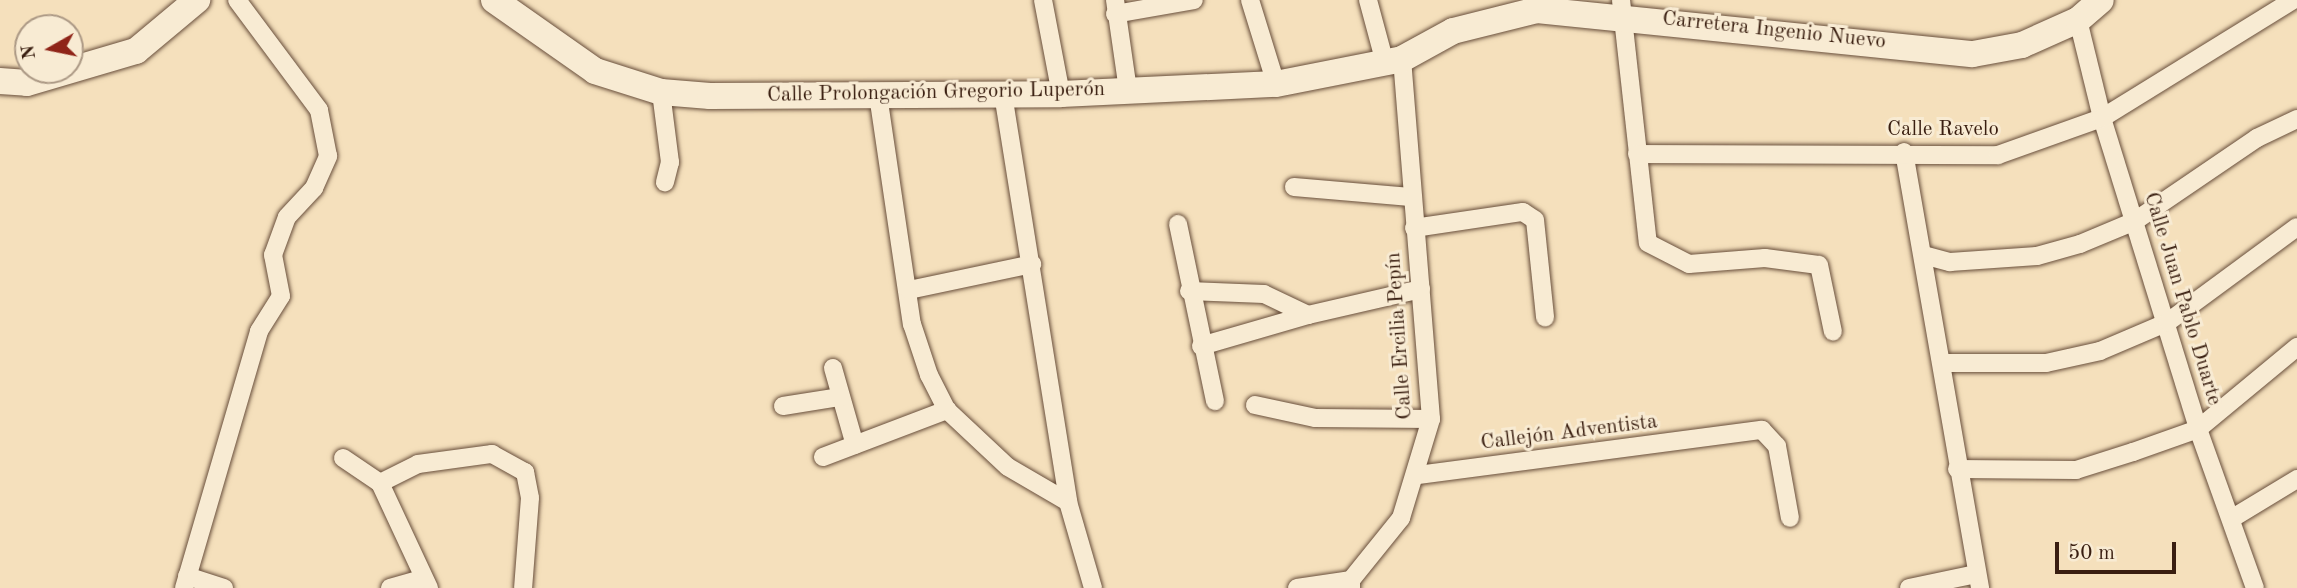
<!DOCTYPE html>
<meta charset="utf-8">
<style>
body{margin:0}
#map{position:relative;width:2297px;height:588px;overflow:hidden;background:#f5e0bc;font-family:"Old Standard TT",serif}
div>[style]{position:absolute}
[style*='--x']{left:calc(var(--x)*1px);top:calc(var(--y)*1px);width:calc(var(--w)*1px);rotate:calc(var(--a)*1deg)}
.roads{filter:drop-shadow(0 0 2px #684e3b) drop-shadow(0 0 2px #684e3b)}
.street>*{height:18px;margin:-9px;padding:0 9px;transform-origin:9px;border-radius:9px;background:#f8ebd3}
.secondary>*{height:26px;margin:-13px;padding:0 13px;transform-origin:13px;border-radius:13px;background:#f8ebd3}
span{translate:-50% -50%;white-space:nowrap;text-align:center;line-height:1.15;-webkit-text-stroke:6px #f8ebd3;paint-order:stroke}
.street-label{font-size:21px;color:#391e10}
.north{position:absolute;left:14px;top:14px;width:70px;height:70px;box-sizing:border-box;background:#f8ebd3;border:2px solid #ac9985;border-radius:50%;rotate:261deg;font-size:19px;font-weight:700;line-height:28px;text-align:center;color:#391e10}
.north::after{content:'';display:block;margin:auto;width:24px;height:32px;background:#8f2418;clip-path:polygon(50% 0,100% 100%,50% 72%,0 100%)}
.scale{position:absolute;left:2055px;top:542px;width:121px;height:32px;box-sizing:border-box;border:4px solid #391e10;border-top:0;padding-left:9px;font-size:21px;line-height:24px;white-space:nowrap;color:#391e10;-webkit-text-stroke:5px #f8ebd3;paint-order:stroke}
</style>
<div id="map">
<div class="roads">
<div class="street">
<i style="--x:1043;--y:0;--w:96;--a:79.2"></i>
<i style="--x:1115;--y:0;--w:91;--a:81.8"></i>
<i style="--x:1250;--y:0;--w:88;--a:72.8"></i>
<i style="--x:1368;--y:0;--w:65;--a:74.9"></i>
<i style="--x:1621;--y:0;--w:244;--a:83.7"></i>
<i style="--x:1648;--y:243;--w:46;--a:27.1"></i>
<i style="--x:1689;--y:264;--w:76;--a:-4.5"></i>
<i style="--x:1765;--y:258;--w:54;--a:7.4"></i>
<i style="--x:1819;--y:265;--w:68;--a:78.2"></i>
<i style="--x:1115;--y:14;--w:80;--a:-10"></i>
<i style="--x:2078;--y:20;--w:101;--a:76.2"></i>
<i style="--x:2102;--y:118;--w:325;--a:72.8"></i>
<i style="--x:2198;--y:429;--w:169;--a:70.3"></i>
<i style="--x:661;--y:92;--w:71;--a:82.7"></i>
<i style="--x:670;--y:162;--w:21;--a:104"></i>
<i style="--x:1003;--y:94;--w:413;--a:80.9"></i>
<i style="--x:1068;--y:502;--w:90;--a:73.8"></i>
<i style="--x:878;--y:95;--w:232;--a:81.6"></i>
<i style="--x:912;--y:324;--w:54;--a:71.6"></i>
<i style="--x:929;--y:375;--w:39;--a:63"></i>
<i style="--x:947;--y:410;--w:83;--a:43.1"></i>
<i style="--x:1008;--y:467;--w:69;--a:30.3"></i>
<i style="--x:1904;--y:152;--w:443;--a:80.1"></i>
<i style="--x:1637;--y:154;--w:361;--a:0.2"></i>
<i style="--x:1998;--y:155;--w:110;--a:-19.6"></i>
<i style="--x:2102;--y:118;--w:225;--a:-31.7"></i>
<i style="--x:1294;--y:187;--w:117;--a:4.9"></i>
<i style="--x:1178;--y:224;--w:181;--a:78.2"></i>
<i style="--x:1414;--y:228;--w:110;--a:-8.4"></i>
<i style="--x:1523;--y:212;--w:14;--a:34"></i>
<i style="--x:1535;--y:220;--w:98;--a:84.1"></i>
<i style="--x:1927;--y:256;--w:24;--a:15"></i>
<i style="--x:1950;--y:262;--w:87;--a:-3.9"></i>
<i style="--x:2037;--y:256;--w:45;--a:-15.6"></i>
<i style="--x:2080;--y:244;--w:60;--a:-22.7"></i>
<i style="--x:2135;--y:221;--w:148;--a:-34.2"></i>
<i style="--x:2257;--y:138;--w:44;--a:-25.4"></i>
<i style="--x:909;--y:290;--w:126;--a:-11.9"></i>
<i style="--x:1189;--y:291;--w:75;--a:2.3"></i>
<i style="--x:1264;--y:294;--w:49;--a:25.5"></i>
<i style="--x:1308;--y:315;--w:116;--a:-13"></i>
<i style="--x:1201;--y:346;--w:111;--a:-16.2"></i>
<i style="--x:1944;--y:363;--w:102;--a:0"></i>
<i style="--x:2046;--y:363;--w:55;--a:-12.5"></i>
<i style="--x:2100;--y:351;--w:74;--a:-23.1"></i>
<i style="--x:2168;--y:322;--w:160;--a:-36.4"></i>
<i style="--x:833;--y:368;--w:80;--a:74.1"></i>
<i style="--x:1255;--y:405;--w:61;--a:12.2"></i>
<i style="--x:1315;--y:418;--w:116;--a:0.5"></i>
<i style="--x:783;--y:406;--w:58;--a:-9"></i>
<i style="--x:823;--y:457;--w:133;--a:-20.8"></i>
<i style="--x:343;--y:458;--w:45;--a:34"></i>
<i style="--x:380;--y:483;--w:116;--a:65"></i>
<i style="--x:1957;--y:469;--w:119;--a:0.5"></i>
<i style="--x:2076;--y:470;--w:60;--a:-17.5"></i>
<i style="--x:2133;--y:452;--w:69;--a:-19.5"></i>
<i style="--x:2198;--y:429;--w:129;--a:-39.6"></i>
<i style="--x:1418;--y:475;--w:347;--a:-7.5"></i>
<i style="--x:1762;--y:430;--w:22;--a:47"></i>
<i style="--x:1777;--y:446;--w:73;--a:79.8"></i>
<i style="--x:380;--y:483;--w:42;--a:-26.6"></i>
<i style="--x:418;--y:464;--w:75;--a:-7.7"></i>
<i style="--x:492;--y:454;--w:38;--a:29"></i>
<i style="--x:525;--y:472;--w:26;--a:79"></i>
<i style="--x:530;--y:498;--w:90;--a:94.4"></i>
<i style="--x:2231;--y:519;--w:77;--a:-31.2"></i>
<i style="--x:187;--y:576;--w:39;--a:18"></i>
<i style="--x:184;--y:588;--w:268;--a:-73.7"></i>
<i style="--x:259;--y:331;--w:41;--a:-57.8"></i>
<i style="--x:281;--y:296;--w:42;--a:-101"></i>
<i style="--x:273;--y:255;--w:40;--a:-69.8"></i>
<i style="--x:287;--y:217;--w:40;--a:-47"></i>
<i style="--x:314;--y:188;--w:35;--a:-66"></i>
<i style="--x:328;--y:156;--w:47;--a:-101.1"></i>
<i style="--x:319;--y:110;--w:137;--a:-126.7"></i>
<i style="--x:390;--y:588;--w:35;--a:-16"></i>
<i style="--x:1297;--y:588;--w:55;--a:-8.4"></i>
<i style="--x:1351;--y:588;--w:8;--a:-90"></i>
<i style="--x:1351;--y:580;--w:80;--a:-51.1"></i>
<i style="--x:1401;--y:518;--w:103;--a:-73.1"></i>
<i style="--x:1431;--y:419;--w:361;--a:-94.6"></i>
<i style="--x:1909;--y:588;--w:68;--a:-11.8"></i>
</div>
<div class="secondary">
<i style="--x:494;--y:0;--w:123;--a:35.1"></i>
<i style="--x:595;--y:71;--w:69;--a:17.7"></i>
<i style="--x:661;--y:92;--w:49;--a:4.7"></i>
<i style="--x:710;--y:96;--w:351;--a:-0.3"></i>
<i style="--x:1061;--y:94;--w:215;--a:-2.7"></i>
<i style="--x:1276;--y:84;--w:128;--a:-11.2"></i>
<i style="--x:1402;--y:59;--w:58;--a:-28.8"></i>
<i style="--x:1453;--y:31;--w:87;--a:-14"></i>
<i style="--x:1537;--y:10;--w:438;--a:5.8"></i>
<i style="--x:1973;--y:54;--w:50;--a:-10.4"></i>
<i style="--x:2022;--y:45;--w:61;--a:-24.1"></i>
<i style="--x:2078;--y:20;--w:30;--a:-41"></i>
<i style="--x:0;--y:81;--w:27;--a:4"></i>
<i style="--x:27;--y:83;--w:114;--a:-16.4"></i>
<i style="--x:136;--y:51;--w:80;--a:-39.9"></i>
</div>
</div>
<div class="street-label">
<span style="left:1774px;top:31px;rotate:6deg">Carretera Ingenio Nuevo</span>
<span style="left:936px;top:93px;rotate:-1deg">Calle Prolongación Gregorio Luperón</span>
<span style="left:1943px;top:130px">Calle Ravelo</span>
<span style="left:2182px;top:299px;rotate:73deg">Calle Juan Pablo Duarte</span>
<span style="left:1400px;top:336px;rotate:-94deg">Calle Ercilia Pepín</span>
<span style="left:1569px;top:433px;rotate:-7deg">Callejón Adventista</span>
</div>
<div class="north">N</div>
<div class="scale">50 m</div>
</div>
